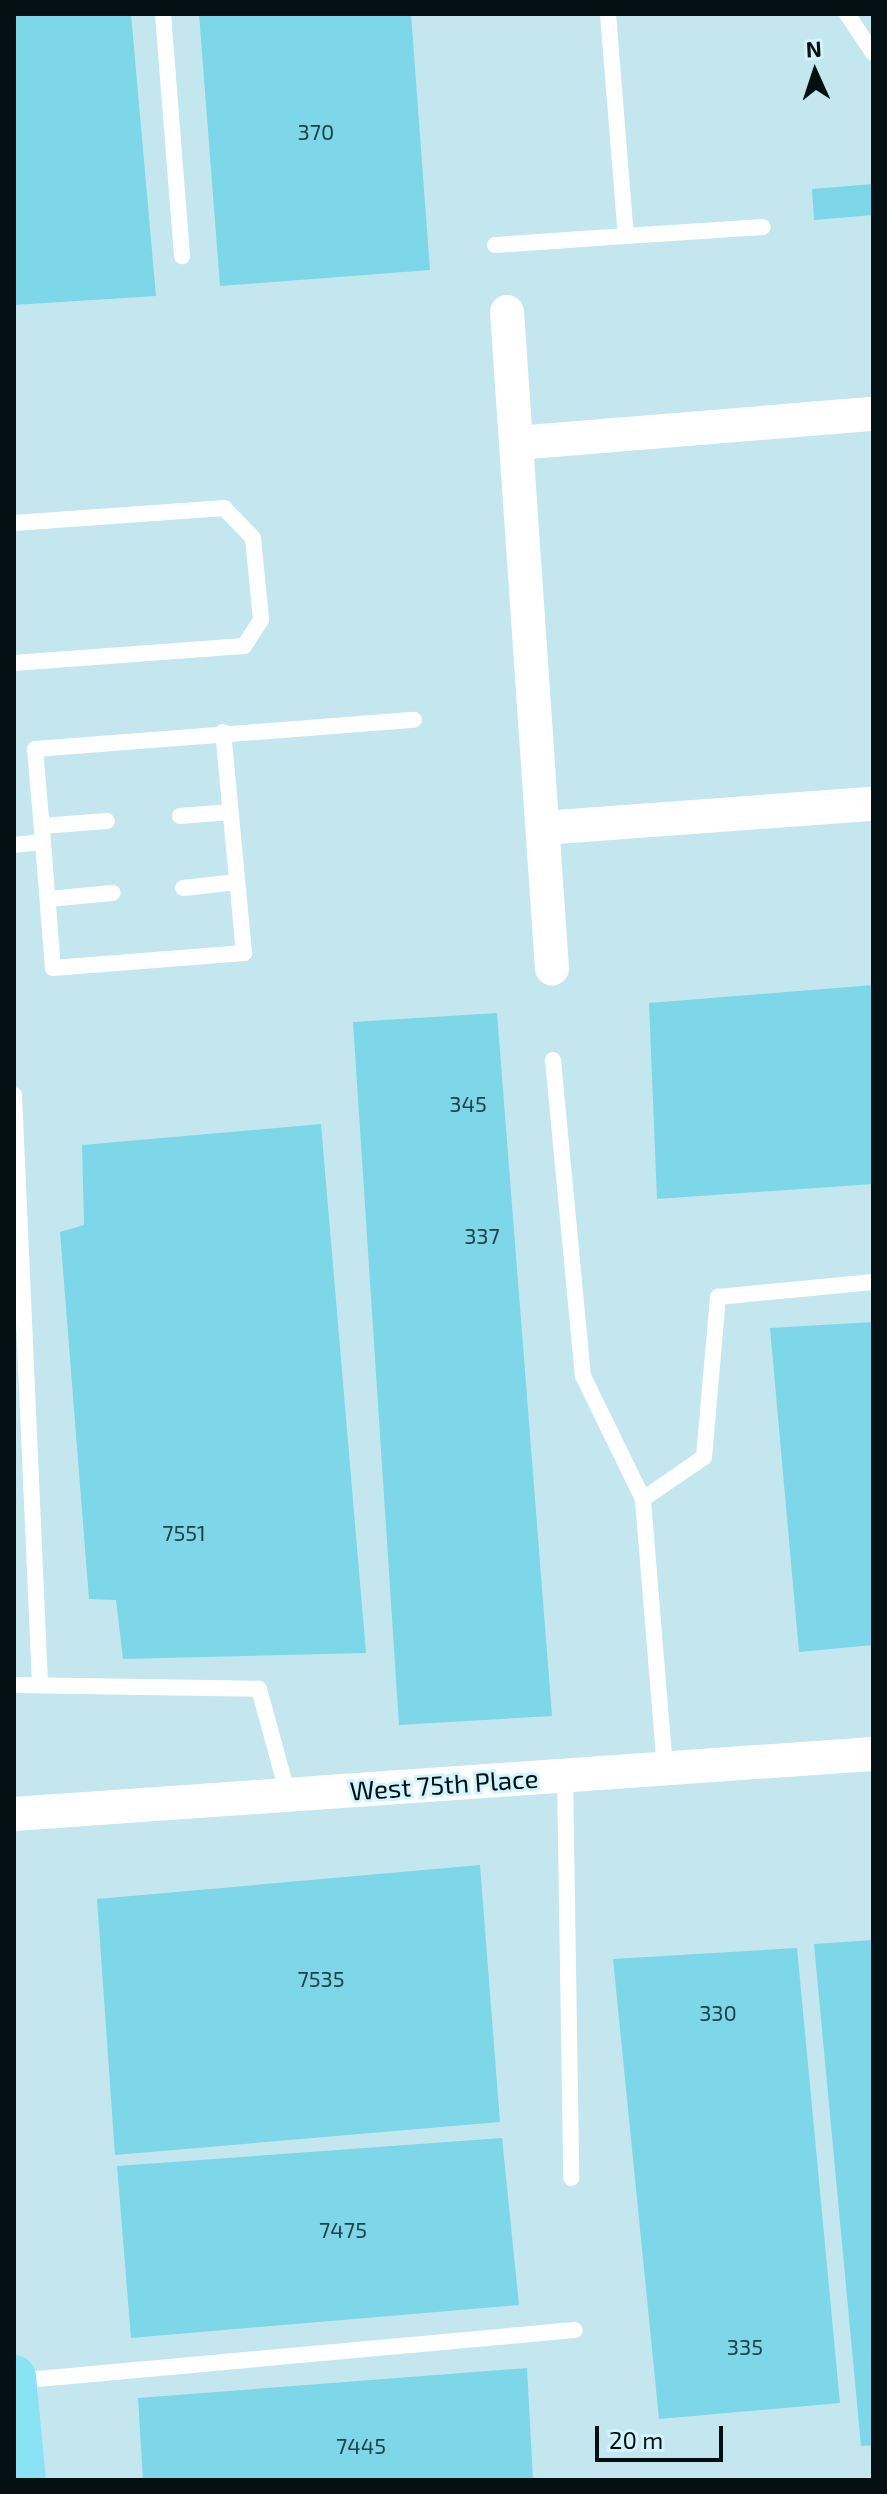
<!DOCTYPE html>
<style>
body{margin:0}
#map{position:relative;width:887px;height:2494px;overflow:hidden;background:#c4e7ef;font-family:"Exo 2",sans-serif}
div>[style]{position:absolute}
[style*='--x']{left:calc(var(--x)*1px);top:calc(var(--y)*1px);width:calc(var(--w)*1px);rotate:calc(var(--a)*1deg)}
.building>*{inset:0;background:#7ed6e9}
.lane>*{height:16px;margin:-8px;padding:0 8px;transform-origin:8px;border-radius:8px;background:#fff}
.street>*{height:34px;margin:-17px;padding:0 17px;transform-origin:17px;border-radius:17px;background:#fff}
.primary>*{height:44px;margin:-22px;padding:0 22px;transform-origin:22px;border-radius:22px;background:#89e3f4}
span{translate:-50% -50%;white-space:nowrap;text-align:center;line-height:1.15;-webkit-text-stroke:6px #d1f4fd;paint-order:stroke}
.number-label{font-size:22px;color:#224248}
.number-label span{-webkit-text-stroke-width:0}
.street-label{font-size:26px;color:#041013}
.frame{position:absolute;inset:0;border:16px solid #041013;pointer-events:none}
.north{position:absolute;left:775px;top:32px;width:80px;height:80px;-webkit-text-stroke:6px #d1f4fd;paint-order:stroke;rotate:357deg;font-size:22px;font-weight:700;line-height:32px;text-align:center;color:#041013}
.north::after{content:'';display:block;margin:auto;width:28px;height:36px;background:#041013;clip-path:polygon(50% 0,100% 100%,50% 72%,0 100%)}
.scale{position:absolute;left:595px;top:2426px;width:128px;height:36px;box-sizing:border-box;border:4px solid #041013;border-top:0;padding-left:10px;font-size:24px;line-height:28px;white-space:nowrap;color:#041013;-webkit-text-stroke:6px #d1f4fd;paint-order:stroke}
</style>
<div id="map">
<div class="building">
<i style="clip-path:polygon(14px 14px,131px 14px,156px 296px,14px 305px)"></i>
<i style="clip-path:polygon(199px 14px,411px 14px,430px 270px,220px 286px)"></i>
<i style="clip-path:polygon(873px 184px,873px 215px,814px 220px,812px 189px)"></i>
<i style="clip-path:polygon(873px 985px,873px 1184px,657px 1199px,649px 1003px)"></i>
<i style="clip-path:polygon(497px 1013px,552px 1716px,399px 1725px,353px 1022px)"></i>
<i style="clip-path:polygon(321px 1124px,366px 1653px,123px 1659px,116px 1600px,89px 1599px,60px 1232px,84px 1225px,82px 1145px)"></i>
<i style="clip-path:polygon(873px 1322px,873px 1645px,799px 1652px,770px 1328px)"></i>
<i style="clip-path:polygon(480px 1865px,500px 2122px,115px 2155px,97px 1899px)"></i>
<i style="clip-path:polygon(873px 1940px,873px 2445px,861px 2446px,814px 1944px)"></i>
<i style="clip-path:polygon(797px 1948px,840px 2403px,659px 2419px,613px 1959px)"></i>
<i style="clip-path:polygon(502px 2138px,519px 2305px,131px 2338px,117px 2166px)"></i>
<i style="clip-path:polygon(527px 2368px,533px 2480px,143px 2480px,138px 2398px)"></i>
</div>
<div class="lane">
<i style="--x:163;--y:14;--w:243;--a:85.5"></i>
<i style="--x:608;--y:14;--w:223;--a:85.4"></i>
<i style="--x:626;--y:236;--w:137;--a:-3.8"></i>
<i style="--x:847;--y:14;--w:47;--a:56.3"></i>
<i style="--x:495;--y:245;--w:131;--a:-3.9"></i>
<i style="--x:14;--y:523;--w:211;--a:-4.1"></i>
<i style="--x:224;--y:508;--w:42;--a:46"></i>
<i style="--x:253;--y:538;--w:82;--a:84.4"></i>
<i style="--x:261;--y:620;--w:31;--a:123"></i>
<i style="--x:244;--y:646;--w:231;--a:175.8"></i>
<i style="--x:180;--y:816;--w:51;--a:-4.5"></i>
<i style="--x:42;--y:826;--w:65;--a:-4.4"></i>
<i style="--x:43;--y:842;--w:126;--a:85.5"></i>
<i style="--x:53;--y:968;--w:192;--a:-4.5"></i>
<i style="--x:244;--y:953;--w:222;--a:-95.4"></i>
<i style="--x:14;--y:845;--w:29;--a:-6"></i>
<i style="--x:43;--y:842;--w:93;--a:-94.9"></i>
<i style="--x:35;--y:749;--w:380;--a:-4.4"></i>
<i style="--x:183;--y:888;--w:54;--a:-6.3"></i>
<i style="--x:48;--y:899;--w:65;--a:-5.3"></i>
<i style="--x:553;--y:1060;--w:317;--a:84.6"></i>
<i style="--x:583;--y:1376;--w:137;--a:64"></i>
<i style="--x:14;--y:1095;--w:589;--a:87.47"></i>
<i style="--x:14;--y:1685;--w:245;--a:0.9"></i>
<i style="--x:259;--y:1689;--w:110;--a:74.7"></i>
<i style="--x:665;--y:1768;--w:270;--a:-94.7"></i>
<i style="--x:643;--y:1499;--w:74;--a:-34.5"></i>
<i style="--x:704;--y:1457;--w:161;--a:-85"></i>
<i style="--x:718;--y:1297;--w:156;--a:-5.5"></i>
<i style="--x:565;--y:1776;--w:402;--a:89.1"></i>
<i style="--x:16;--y:2381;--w:561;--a:-5.21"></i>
</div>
<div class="street">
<i style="--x:507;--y:312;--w:658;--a:86.08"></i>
<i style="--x:517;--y:443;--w:357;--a:-4.7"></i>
<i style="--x:543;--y:828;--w:331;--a:-4.2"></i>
<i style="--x:14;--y:1814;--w:861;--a:-4"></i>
</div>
<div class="primary">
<i style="--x:14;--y:2377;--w:103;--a:84.5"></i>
</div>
<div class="number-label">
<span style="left:316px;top:132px">370</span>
<span style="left:468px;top:1104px">345</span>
<span style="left:482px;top:1236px">337</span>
<span style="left:184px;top:1533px">7551</span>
<span style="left:321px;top:1979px">7535</span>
<span style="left:718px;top:2013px">330</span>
<span style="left:343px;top:2230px">7475</span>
<span style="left:745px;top:2347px">335</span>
<span style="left:361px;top:2446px">7445</span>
</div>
<div class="street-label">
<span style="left:444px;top:1784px;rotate:-4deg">West 75th Place</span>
</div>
<div class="frame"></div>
<div class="north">N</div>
<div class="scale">20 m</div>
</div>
